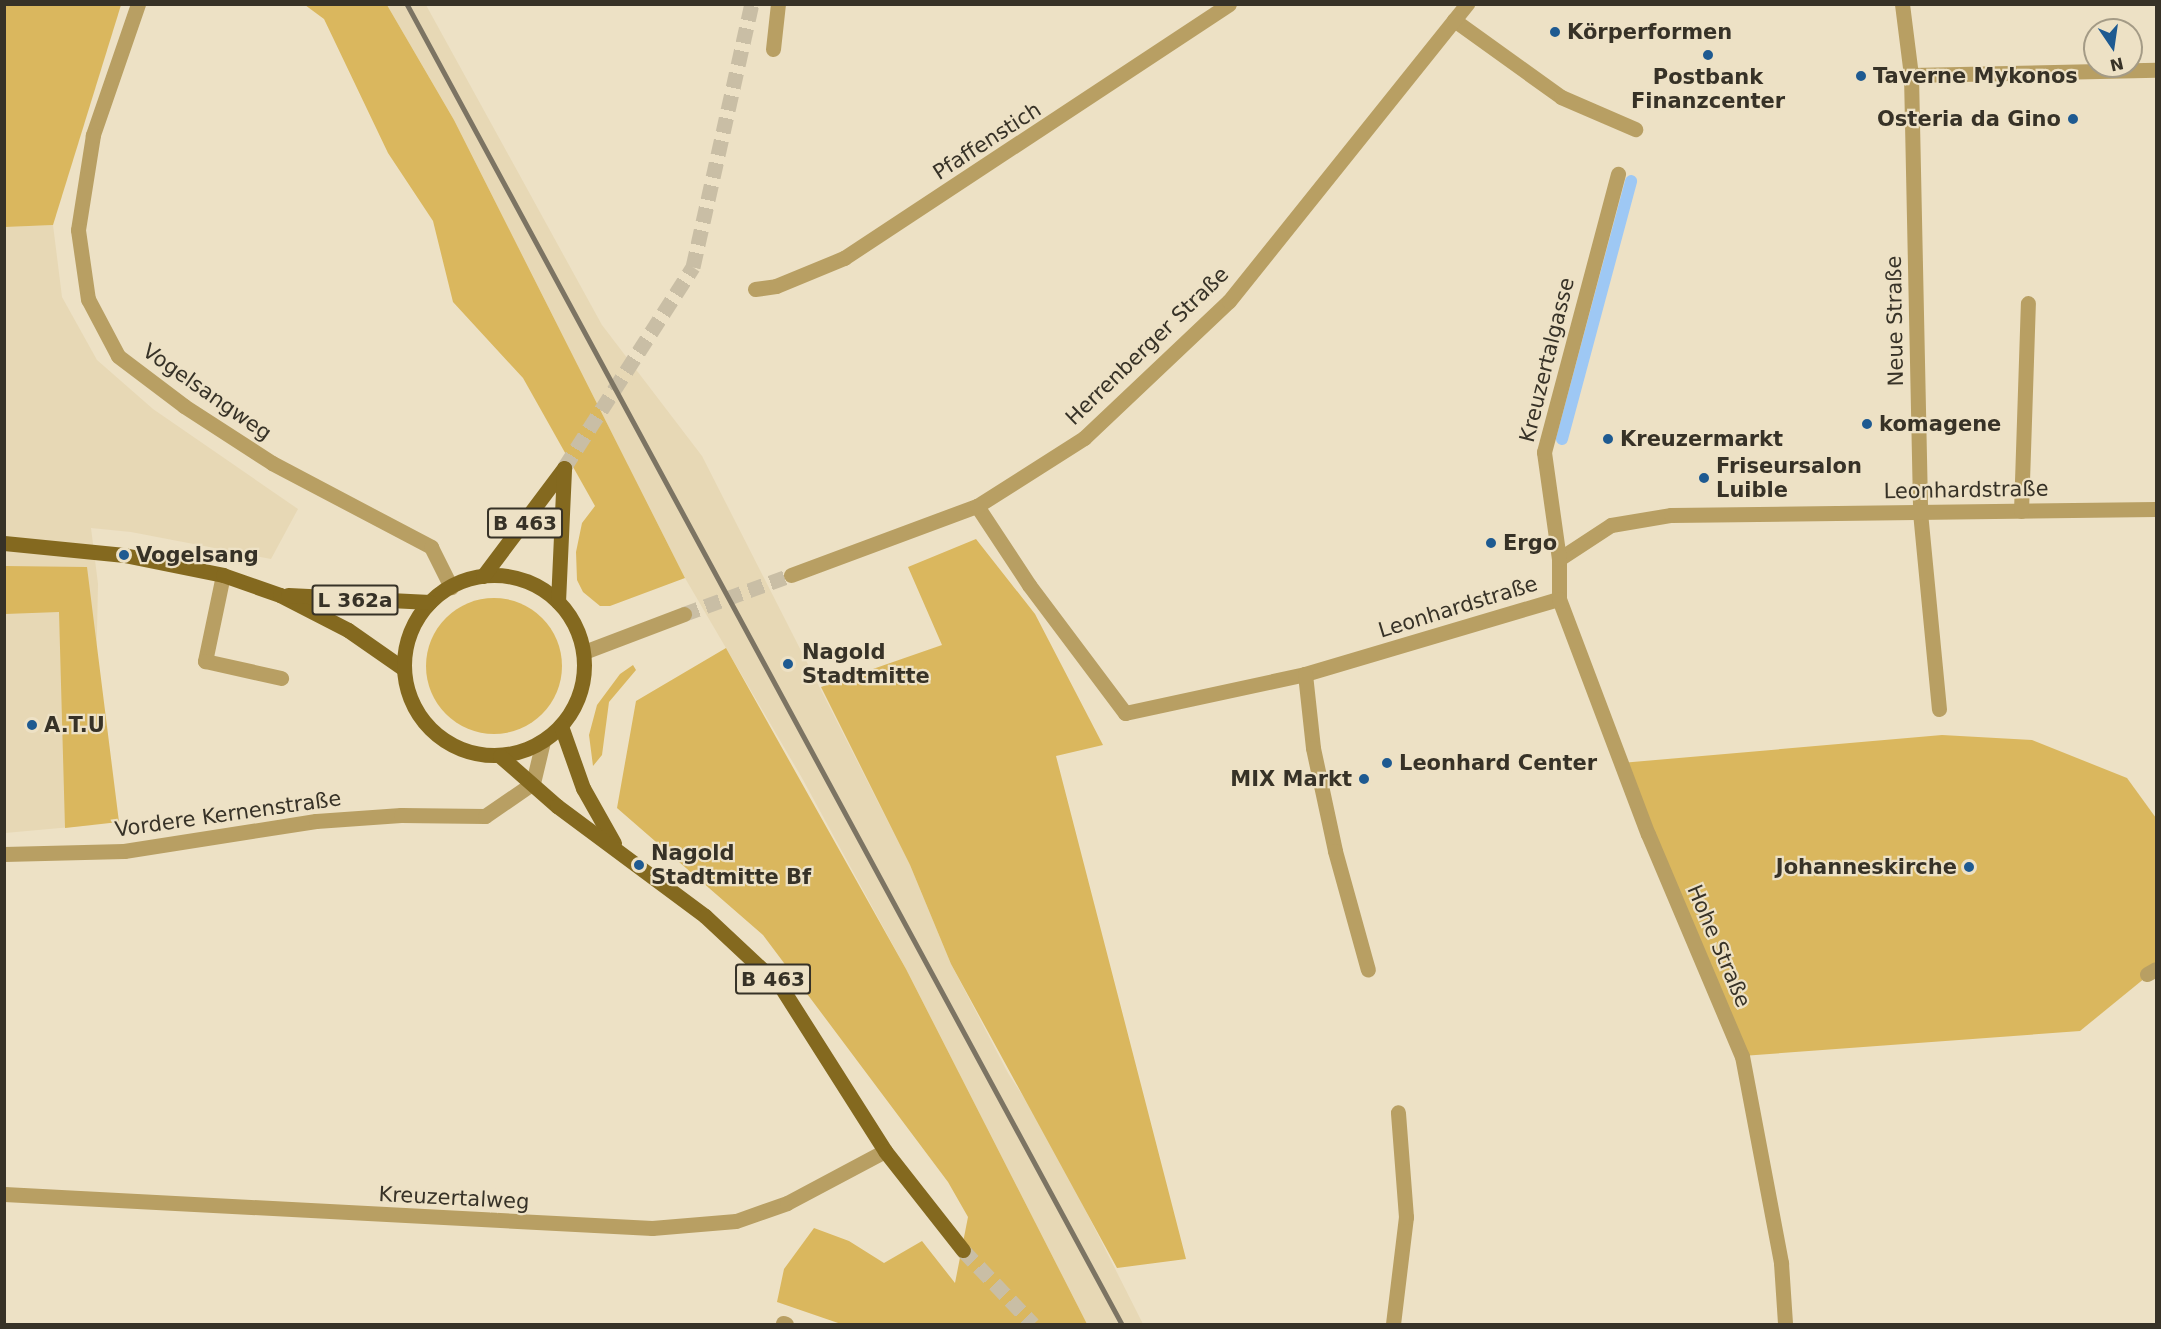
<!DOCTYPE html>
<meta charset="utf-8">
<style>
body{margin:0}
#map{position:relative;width:2161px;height:1329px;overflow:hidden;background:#ede1c5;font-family:"DejaVu Sans",sans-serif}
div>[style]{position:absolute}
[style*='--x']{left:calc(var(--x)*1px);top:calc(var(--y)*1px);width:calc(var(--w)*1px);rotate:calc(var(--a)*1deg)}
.built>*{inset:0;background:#e7d8b5}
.green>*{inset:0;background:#dab75e}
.round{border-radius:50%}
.stream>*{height:12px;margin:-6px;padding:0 6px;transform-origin:6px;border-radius:6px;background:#9ec8f4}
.minor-tunnel>*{height:15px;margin-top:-7.5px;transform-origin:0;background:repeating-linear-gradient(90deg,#c9bea5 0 15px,transparent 0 23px)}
.major-tunnel>*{height:15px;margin-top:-7.5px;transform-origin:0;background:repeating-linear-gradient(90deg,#c9bea5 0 15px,transparent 0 23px)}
.minor>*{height:15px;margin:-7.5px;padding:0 7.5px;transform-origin:7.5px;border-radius:7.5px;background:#b89f63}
.major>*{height:15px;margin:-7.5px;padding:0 7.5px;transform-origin:7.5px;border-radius:7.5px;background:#84691f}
.major>.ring{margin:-7.5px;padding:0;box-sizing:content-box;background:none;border:15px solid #84691f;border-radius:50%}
.rail>*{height:4.5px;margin:-2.25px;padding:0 2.25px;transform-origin:2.25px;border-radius:2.25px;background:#7c7463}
.dots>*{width:16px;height:16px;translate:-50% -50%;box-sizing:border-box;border:3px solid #ede1c5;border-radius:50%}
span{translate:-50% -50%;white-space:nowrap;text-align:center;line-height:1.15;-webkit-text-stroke:4.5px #ede1c5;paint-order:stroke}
.shield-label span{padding:2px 4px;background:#ede1c5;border:2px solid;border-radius:4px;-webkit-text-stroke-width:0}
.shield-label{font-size:20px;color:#373227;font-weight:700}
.poi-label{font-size:21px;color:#373227;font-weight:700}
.left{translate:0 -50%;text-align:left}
.right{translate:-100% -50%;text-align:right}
.street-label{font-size:21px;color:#373227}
.frame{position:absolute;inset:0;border:6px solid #373227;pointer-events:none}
.north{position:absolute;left:2083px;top:18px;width:60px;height:60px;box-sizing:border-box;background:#ede1c5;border:2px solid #a49b86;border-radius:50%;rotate:167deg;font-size:16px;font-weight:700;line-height:24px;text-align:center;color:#373227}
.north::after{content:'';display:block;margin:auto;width:21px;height:27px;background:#1e5a91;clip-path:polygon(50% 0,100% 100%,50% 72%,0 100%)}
</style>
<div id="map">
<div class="built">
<i style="clip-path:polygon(387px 5px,426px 5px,602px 325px,702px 456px,910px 865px,951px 964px,1008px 1073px,1045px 1130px,1143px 1324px,1087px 1324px,906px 969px,802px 778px,685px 578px,454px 120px)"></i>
<i style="clip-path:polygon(53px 225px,62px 297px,97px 360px,153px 409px,298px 509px,271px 559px,131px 532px,91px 528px,98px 584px,93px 825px,5px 833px,5px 227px)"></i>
</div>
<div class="green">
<i style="clip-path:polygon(5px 4px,121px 5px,53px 225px,5px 227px)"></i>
<i style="clip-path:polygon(305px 5px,387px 5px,454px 120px,685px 578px,610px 606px,600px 606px,583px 592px,577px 580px,576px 552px,582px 523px,595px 506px,523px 378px,453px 302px,433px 221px,388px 153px,324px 19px)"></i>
<i style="clip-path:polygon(976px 539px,1035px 614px,1103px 745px,1056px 756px,1186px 1259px,1117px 1268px,951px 964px,910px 865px,821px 687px,942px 645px,908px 567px)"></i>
<i style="clip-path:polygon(5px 566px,87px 567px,119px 822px,65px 828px,59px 612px,5px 614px)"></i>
<i class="round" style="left:426px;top:598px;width:136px;height:136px"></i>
<i style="clip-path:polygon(726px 648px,906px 969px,1087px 1324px,841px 1324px,777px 1302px,784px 1269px,814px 1228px,849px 1241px,884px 1263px,922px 1241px,955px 1283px,968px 1217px,948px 1182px,763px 935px,617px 808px,636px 701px)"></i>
<i style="clip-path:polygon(633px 665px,636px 670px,609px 702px,602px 755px,593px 766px,589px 735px,597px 705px,620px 674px)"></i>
<i style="clip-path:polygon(1942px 735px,2032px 740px,2127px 778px,2156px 818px,2156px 969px,2080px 1031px,1742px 1056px,1621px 763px)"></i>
</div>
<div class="stream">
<i style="--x:1562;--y:439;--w:267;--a:-75"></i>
</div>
<div class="minor-tunnel">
<i style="--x:684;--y:614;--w:114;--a:-20"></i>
</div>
<div class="major-tunnel">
<i style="--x:564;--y:468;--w:239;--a:-57.3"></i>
<i style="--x:693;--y:267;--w:270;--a:-77.4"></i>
<i style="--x:963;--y:1250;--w:102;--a:46.6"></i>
</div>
<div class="minor">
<i style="--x:138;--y:4;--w:139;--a:109"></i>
<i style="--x:93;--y:135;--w:96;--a:99"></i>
<i style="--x:78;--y:230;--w:70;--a:81.8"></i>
<i style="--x:88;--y:299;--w:64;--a:62.2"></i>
<i style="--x:118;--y:356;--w:83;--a:37.1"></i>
<i style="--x:184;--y:406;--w:105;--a:32.9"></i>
<i style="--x:272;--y:463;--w:180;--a:27.8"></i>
<i style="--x:431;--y:547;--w:45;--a:63.4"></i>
<i style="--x:1902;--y:4;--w:72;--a:82.8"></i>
<i style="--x:1911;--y:75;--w:437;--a:88.8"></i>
<i style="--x:1920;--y:512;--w:198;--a:84.5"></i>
<i style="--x:1454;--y:20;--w:132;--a:35.7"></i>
<i style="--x:1561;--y:97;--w:81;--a:23.4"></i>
<i style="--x:773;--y:49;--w:45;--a:-83.7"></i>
<i style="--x:1911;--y:75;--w:245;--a:-1.2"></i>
<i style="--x:755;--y:289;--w:21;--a:-8"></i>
<i style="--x:776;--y:286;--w:74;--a:-22.4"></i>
<i style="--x:844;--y:258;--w:461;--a:-33.4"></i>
<i style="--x:977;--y:506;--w:95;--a:56.6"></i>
<i style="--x:1029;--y:585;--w:160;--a:53.1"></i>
<i style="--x:1125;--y:713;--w:184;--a:-12.2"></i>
<i style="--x:1305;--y:674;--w:265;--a:-16.5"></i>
<i style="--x:1559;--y:599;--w:40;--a:-90"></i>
<i style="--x:1559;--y:559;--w:62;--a:-33.2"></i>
<i style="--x:1611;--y:525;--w:61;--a:-9.5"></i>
<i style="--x:1671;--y:515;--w:485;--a:-0.7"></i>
<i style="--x:2021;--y:511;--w:208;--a:-88.1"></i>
<i style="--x:1559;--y:559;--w:108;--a:-98"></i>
<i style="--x:1544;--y:452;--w:288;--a:-75.1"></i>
<i style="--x:223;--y:575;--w:88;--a:101.8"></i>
<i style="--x:205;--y:661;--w:78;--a:12.6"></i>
<i style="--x:791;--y:575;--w:198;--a:-20.4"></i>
<i style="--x:977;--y:506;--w:127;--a:-32.4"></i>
<i style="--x:1084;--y:438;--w:199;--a:-43.4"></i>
<i style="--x:1229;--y:301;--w:381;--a:-51.3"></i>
<i style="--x:1559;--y:599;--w:251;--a:69.3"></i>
<i style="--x:1648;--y:834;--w:241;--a:67.1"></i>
<i style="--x:1742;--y:1056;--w:211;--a:79.3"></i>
<i style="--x:1781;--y:1263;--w:61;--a:86.2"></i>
<i style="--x:584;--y:652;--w:107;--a:-20.8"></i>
<i style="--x:1305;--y:674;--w:74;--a:83.8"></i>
<i style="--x:1313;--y:748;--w:105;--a:77.9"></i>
<i style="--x:1335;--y:851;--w:123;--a:74.5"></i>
<i style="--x:4;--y:854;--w:120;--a:-1.4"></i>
<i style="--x:124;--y:851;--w:194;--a:-8.9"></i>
<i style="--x:316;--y:821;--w:85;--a:-4"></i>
<i style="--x:401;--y:815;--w:84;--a:0.7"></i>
<i style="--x:485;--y:816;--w:58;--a:-34.5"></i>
<i style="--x:533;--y:783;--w:43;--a:-76.6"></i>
<i style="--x:2147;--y:974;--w:10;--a:-29"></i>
<i style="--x:4;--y:1194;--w:649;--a:3"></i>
<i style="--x:652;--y:1228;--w:84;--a:-4.8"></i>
<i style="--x:736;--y:1221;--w:54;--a:-19.4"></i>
<i style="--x:787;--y:1203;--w:111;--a:-28"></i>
<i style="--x:783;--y:1323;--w:3;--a:18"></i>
<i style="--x:1393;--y:1324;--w:108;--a:-83.1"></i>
<i style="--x:1406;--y:1217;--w:105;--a:-94.4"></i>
</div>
<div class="major">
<i style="--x:4;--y:543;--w:121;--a:5.7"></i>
<i style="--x:124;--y:555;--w:101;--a:11.4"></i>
<i style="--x:223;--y:575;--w:60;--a:19.3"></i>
<i style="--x:280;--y:595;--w:76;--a:27.2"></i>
<i style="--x:348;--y:630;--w:68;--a:34.9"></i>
<i class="ring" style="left:404px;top:575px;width:165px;height:165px"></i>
<i style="--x:483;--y:576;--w:135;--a:-53.1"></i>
<i style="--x:288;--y:595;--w:142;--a:2.8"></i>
<i style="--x:558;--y:602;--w:134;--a:-87.4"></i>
<i style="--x:561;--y:726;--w:66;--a:70.5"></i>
<i style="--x:583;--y:788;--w:63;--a:60.6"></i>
<i style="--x:500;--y:756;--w:76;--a:41.3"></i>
<i style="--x:557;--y:806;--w:184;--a:36.6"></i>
<i style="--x:705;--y:916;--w:104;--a:43.1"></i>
<i style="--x:781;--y:987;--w:194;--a:57.6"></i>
<i style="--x:885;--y:1151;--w:126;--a:51.8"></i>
</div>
<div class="rail">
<i style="--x:407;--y:4;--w:1501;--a:61.56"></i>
</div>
<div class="dots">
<i style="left:1555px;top:32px;background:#1e5a91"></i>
<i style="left:1708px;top:55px;background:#1e5a91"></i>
<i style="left:1861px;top:76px;background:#1e5a91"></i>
<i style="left:2073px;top:119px;background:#1e5a91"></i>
<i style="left:1867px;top:424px;background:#1e5a91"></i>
<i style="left:1608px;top:439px;background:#1e5a91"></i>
<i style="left:1704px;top:478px;background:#1e5a91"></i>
<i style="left:1491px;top:543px;background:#1e5a91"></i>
<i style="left:124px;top:555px;background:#1e5a91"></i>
<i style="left:788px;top:664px;background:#1e5a91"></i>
<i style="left:32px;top:725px;background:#1e5a91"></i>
<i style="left:1387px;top:763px;background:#1e5a91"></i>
<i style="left:1364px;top:779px;background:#1e5a91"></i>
<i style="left:639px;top:865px;background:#1e5a91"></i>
<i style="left:1969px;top:867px;background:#1e5a91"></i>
</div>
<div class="shield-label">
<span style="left:525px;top:523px">B 463</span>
<span style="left:355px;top:600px">L 362a</span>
<span style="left:773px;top:979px">B 463</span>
</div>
<div class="poi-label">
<span class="left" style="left:1567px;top:32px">Körperformen</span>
<span class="left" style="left:1873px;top:76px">Taverne Mykonos</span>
<span style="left:1708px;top:89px">Postbank<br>Finanzcenter</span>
<span class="right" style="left:2061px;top:119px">Osteria da Gino</span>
<span class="left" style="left:1879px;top:424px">komagene</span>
<span class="left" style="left:1620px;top:439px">Kreuzermarkt</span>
<span class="left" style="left:1716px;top:478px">Friseursalon<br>Luible</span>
<span class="left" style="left:1503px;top:543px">Ergo</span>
<span class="left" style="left:136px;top:555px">Vogelsang</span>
<span class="left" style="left:802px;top:664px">Nagold<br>Stadtmitte</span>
<span class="left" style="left:44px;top:725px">A.T.U</span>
<span class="left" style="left:1399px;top:763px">Leonhard Center</span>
<span class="right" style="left:1352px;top:779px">MIX Markt</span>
<span class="left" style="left:651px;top:865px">Nagold<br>Stadtmitte Bf</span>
<span class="right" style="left:1957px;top:867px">Johanneskirche</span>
</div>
<div class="street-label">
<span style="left:987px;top:141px;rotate:-33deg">Pfaffenstich</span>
<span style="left:1895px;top:321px;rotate:-91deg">Neue Straße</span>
<span style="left:1147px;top:346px;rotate:-44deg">Herrenberger Straße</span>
<span style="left:1547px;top:360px;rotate:-76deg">Kreuzertalgasse</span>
<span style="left:207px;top:392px;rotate:35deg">Vogelsangweg</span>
<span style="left:1966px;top:490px;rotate:-1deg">Leonhardstraße</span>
<span style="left:1458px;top:607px;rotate:-17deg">Leonhardstraße</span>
<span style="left:228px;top:814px;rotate:-8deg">Vordere Kernenstraße</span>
<span style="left:1719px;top:946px;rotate:67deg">Hohe Straße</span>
<span style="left:454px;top:1198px;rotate:3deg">Kreuzertalweg</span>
</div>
<div class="frame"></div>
<div class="north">N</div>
</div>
